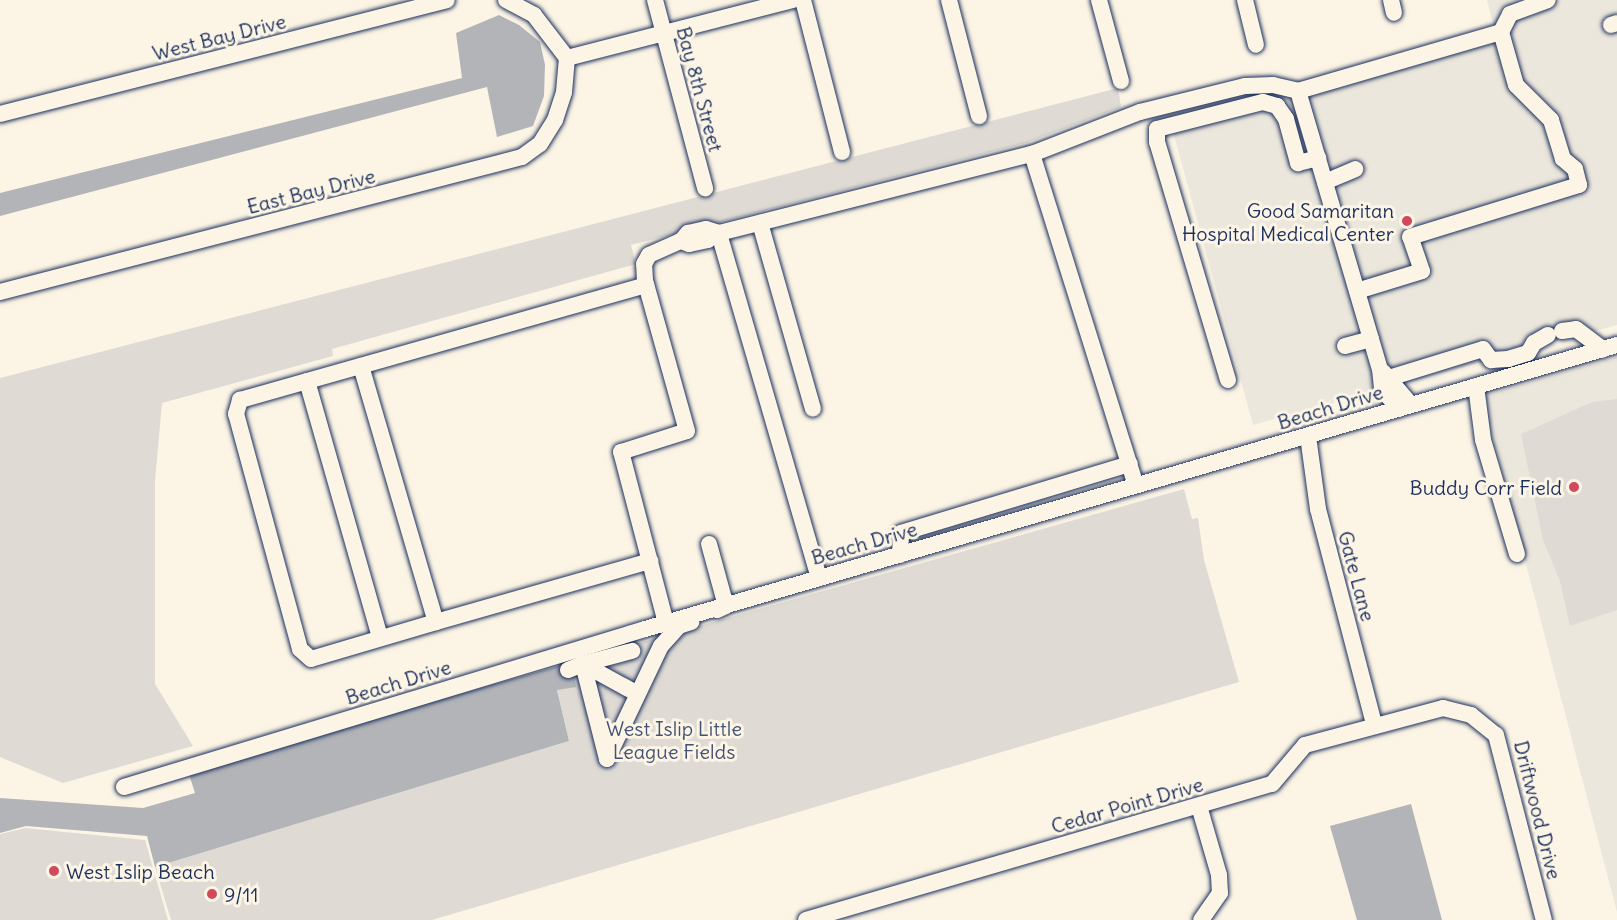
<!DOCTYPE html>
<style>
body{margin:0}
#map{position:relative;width:1617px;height:920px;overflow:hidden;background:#fcf5e5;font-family:Delius,sans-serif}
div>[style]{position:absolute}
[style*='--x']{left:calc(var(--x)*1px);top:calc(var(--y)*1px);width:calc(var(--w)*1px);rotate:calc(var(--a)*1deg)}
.built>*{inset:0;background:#ece7dc}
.green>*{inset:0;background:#dfdbd4}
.water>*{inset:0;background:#b2b4b8}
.roads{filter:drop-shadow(0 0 2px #1b2f5e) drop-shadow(0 0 2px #1b2f5e)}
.minor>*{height:16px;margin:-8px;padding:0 8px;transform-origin:8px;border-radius:8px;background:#fcf5e5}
.dots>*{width:16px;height:16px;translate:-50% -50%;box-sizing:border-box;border:3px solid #fcf5e5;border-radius:50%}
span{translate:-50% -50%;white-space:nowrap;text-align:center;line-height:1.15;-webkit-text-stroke:6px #fcf5e5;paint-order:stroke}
.street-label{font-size:20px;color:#1b2f5e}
.poi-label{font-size:20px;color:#1b2f5e}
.right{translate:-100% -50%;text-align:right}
.left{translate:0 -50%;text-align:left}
.park-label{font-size:20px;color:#425176}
</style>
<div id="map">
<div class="built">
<i style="clip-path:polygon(1487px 0,1617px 0,1617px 325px,1253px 425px,1169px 117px,1494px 28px)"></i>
<i style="clip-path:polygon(1617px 357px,1617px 912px,1482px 396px)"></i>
</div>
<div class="green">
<i style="clip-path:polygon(1118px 88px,1121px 107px,1026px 143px,631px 245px,636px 264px,332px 349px,333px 356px,162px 403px,155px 480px,155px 684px,193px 746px,63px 783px,0 757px,0 378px)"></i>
<i style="clip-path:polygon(1617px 399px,1617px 610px,1570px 626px,1560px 581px,1543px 540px,1521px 434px,1592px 402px)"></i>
<i style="clip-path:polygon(1184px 489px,1192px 519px,1198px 518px,1204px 560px,1239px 682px,432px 920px,171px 920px,155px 867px,569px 741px,557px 690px,572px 662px)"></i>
<i style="clip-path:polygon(25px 828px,145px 840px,168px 920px,0 920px,0 834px)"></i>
</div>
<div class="water">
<i style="clip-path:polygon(499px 15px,519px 25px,540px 42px,545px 65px,544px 96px,533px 126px,497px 137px,487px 87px,0 216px,0 193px,462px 78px,456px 33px)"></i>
<i style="clip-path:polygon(572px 662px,576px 687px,557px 690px,569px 741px,155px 867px,147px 836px,26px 826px,0 833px,0 798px,143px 808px,195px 793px,188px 771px)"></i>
<i style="clip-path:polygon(1411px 804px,1442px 920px,1357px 920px,1330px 826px)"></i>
</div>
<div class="roads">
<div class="minor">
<i style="--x:506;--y:0;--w:32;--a:28"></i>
<i style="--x:534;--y:15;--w:54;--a:52.5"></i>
<i style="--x:655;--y:0;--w:195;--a:75.1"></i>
<i style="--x:803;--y:0;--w:157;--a:75.6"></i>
<i style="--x:949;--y:0;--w:120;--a:75.5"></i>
<i style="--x:1099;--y:0;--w:84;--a:74.8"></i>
<i style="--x:1245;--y:0;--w:46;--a:76.3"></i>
<i style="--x:1391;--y:0;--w:13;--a:77"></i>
<i style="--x:1611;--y:25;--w:6;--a:-18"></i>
<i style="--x:567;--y:58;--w:233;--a:-14.4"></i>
<i style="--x:1298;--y:91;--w:290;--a:73.6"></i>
<i style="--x:1380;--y:369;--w:20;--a:84"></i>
<i style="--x:1382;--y:389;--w:26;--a:50"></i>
<i style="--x:0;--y:114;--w:461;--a:-14.3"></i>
<i style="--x:1032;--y:154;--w:347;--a:72.6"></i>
<i style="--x:1325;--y:182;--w:33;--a:-23"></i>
<i style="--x:760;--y:223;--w:193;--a:74.1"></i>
<i style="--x:710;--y:233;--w:7;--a:106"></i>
<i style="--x:708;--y:240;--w:19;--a:168"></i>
<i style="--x:689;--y:244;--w:9;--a:-159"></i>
<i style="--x:681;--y:241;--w:11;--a:-49"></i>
<i style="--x:688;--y:233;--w:18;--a:-13"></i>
<i style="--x:706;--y:229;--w:14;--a:17"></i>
<i style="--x:1357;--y:291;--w:68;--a:-17.1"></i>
<i style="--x:1422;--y:271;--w:36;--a:-109"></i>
<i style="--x:1410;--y:237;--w:177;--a:-17.1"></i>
<i style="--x:1579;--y:185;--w:16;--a:-104"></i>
<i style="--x:1575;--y:169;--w:16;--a:-140"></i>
<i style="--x:1563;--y:159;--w:41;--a:-107.1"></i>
<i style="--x:1551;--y:120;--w:49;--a:-135"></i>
<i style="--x:1516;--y:85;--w:55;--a:-105.8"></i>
<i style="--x:0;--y:292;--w:539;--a:-14.5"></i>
<i style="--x:522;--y:157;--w:22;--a:-36"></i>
<i style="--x:540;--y:144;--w:28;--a:-58"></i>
<i style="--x:555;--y:120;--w:29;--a:-72"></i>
<i style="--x:564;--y:92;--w:34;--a:-85"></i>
<i style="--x:1562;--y:331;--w:14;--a:-8"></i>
<i style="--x:1576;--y:329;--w:34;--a:37"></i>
<i style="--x:1345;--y:346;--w:27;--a:-15"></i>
<i style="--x:361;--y:366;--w:267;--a:73.7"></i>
<i style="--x:436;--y:622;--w:223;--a:-15.9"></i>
<i style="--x:1383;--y:372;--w:43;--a:49.7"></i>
<i style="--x:1389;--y:378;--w:98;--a:-17.1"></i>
<i style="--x:1483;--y:349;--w:14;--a:54"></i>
<i style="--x:1491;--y:360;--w:17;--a:-3"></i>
<i style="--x:1508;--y:359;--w:21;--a:-17"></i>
<i style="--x:1528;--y:353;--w:12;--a:-59"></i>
<i style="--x:1534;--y:343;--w:16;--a:-30"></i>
<i style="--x:1228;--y:380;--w:248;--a:-106.6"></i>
<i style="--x:1157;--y:142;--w:13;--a:-90"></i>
<i style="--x:1157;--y:129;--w:109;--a:-14.3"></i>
<i style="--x:1263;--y:102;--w:15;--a:16"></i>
<i style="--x:1277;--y:106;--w:16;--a:55"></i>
<i style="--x:1286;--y:119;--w:46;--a:74.7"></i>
<i style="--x:1298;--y:163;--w:21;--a:-14"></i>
<i style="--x:307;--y:381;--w:267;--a:74.1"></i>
<i style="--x:1476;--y:386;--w:54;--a:82.6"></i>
<i style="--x:1483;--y:440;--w:119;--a:73.4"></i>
<i style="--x:1308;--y:436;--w:74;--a:82.2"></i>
<i style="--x:1318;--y:509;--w:222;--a:75.4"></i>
<i style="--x:709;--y:544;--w:64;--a:74.7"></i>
<i style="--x:726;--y:606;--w:10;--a:156"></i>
<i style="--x:900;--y:555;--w:22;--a:-87"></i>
<i style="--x:901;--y:533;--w:239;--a:-16.8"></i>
<i style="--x:819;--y:578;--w:359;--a:-106.2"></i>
<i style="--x:719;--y:233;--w:323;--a:-14.2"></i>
<i style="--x:1032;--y:154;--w:116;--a:-21.3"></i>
<i style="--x:1140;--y:112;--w:108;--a:-13.9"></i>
<i style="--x:1245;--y:86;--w:28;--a:-2"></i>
<i style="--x:1273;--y:85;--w:26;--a:13"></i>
<i style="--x:1298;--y:91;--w:211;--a:-16.2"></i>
<i style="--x:1501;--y:32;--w:20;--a:-63"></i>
<i style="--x:1510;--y:14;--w:40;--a:-20.2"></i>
<i style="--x:436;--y:622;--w:130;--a:163.5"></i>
<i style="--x:311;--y:659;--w:15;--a:-138"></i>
<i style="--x:300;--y:649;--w:244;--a:-105.2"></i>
<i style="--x:236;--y:414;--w:15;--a:-74"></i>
<i style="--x:240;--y:400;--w:422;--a:-15.8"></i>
<i style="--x:666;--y:623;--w:177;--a:-104.7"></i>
<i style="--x:621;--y:452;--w:69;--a:-17.7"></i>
<i style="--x:687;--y:431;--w:156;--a:-105.6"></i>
<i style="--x:645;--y:281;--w:17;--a:-93"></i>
<i style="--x:644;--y:264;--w:10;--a:-61"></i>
<i style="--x:649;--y:255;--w:35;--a:-24"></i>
<i style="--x:568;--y:670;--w:16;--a:-22"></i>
<i style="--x:583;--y:664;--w:60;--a:28.7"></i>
<i style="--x:607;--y:759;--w:125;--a:-64.5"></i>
<i style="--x:661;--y:646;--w:27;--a:-48"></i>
<i style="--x:679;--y:626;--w:13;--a:-18"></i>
<i style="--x:607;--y:759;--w:98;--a:-104.2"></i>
<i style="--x:583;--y:664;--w:51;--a:-14.9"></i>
<i style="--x:124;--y:787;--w:544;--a:-16.87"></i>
<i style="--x:645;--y:629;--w:1013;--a:-16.29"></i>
<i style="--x:1199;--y:806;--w:72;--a:73.8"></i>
<i style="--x:1219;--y:875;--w:18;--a:87"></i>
<i style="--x:1220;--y:893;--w:33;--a:125"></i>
<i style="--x:806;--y:920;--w:485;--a:-16.3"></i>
<i style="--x:1272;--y:784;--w:51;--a:-49.8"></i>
<i style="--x:1305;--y:745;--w:143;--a:-15"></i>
<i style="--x:1443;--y:708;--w:29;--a:14"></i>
<i style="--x:1471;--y:715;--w:32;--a:39"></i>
<i style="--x:1496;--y:735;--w:191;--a:75.5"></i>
</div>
</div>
<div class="dots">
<i style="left:1407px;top:221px;background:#d1495b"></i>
<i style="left:1574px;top:487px;background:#d1495b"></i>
<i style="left:54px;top:871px;background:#d1495b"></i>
<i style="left:212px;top:894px;background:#d1495b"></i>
</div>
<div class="street-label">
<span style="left:219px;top:37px;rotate:-14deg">West Bay Drive</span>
<span style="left:700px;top:89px;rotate:75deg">Bay 8th Street</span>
<span style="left:311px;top:191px;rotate:-14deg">East Bay Drive</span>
<span style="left:1330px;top:407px;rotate:-17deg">Beach Drive</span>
<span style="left:864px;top:543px;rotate:-16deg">Beach Drive</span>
<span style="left:1357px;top:576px;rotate:75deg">Gate Lane</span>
<span style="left:398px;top:682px;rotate:-17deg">Beach Drive</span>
<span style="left:1127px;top:805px;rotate:-16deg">Cedar Point Drive</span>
<span style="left:1538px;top:810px;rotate:76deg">Driftwood Drive</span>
</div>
<div class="poi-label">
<span class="right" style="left:1394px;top:222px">Good Samaritan<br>Hospital Medical Center</span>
<span class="right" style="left:1562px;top:487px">Buddy Corr Field</span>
<span class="left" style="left:66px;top:871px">West Islip Beach</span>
<span class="left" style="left:224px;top:894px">9/11</span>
</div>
<div class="park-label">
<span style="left:674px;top:740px">West Islip Little<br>League Fields</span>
</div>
</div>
